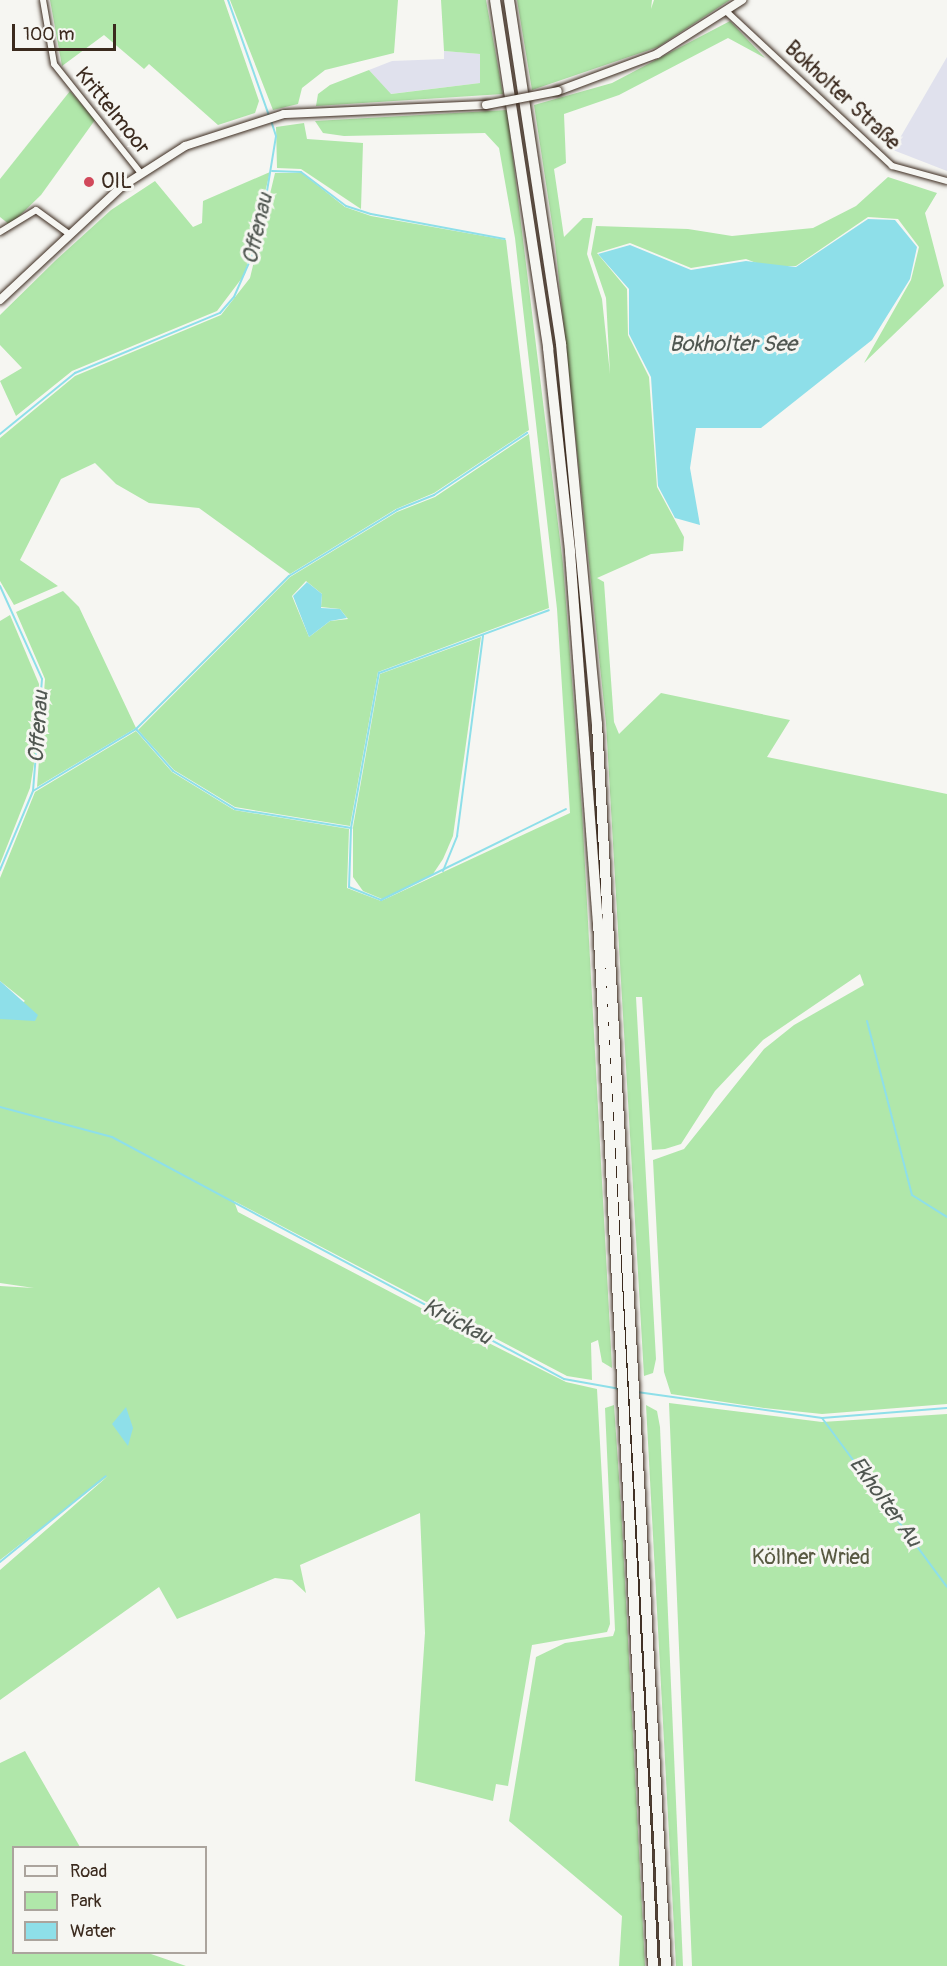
<!DOCTYPE html>
<meta charset="utf-8">
<style>
body{margin:0}
#map{position:relative;width:947px;height:1966px;overflow:hidden;background:#f6f6f2;font-family:Pangolin,sans-serif}
div>[style]{position:absolute}
[style*='--x']{left:calc(var(--x)*1px);top:calc(var(--y)*1px);width:calc(var(--w)*1px);rotate:calc(var(--a)*1deg)}
.built>*{inset:0;background:#e0e1ed}
.green>*{inset:0;background:#b0e7aa}
.water>*{inset:0;background:#8edfe9}
.stream>*{height:2px;margin:-1px;padding:0 1px;transform-origin:1px;border-radius:1px;background:#8edfe9}
.roads{filter:drop-shadow(0 0 2px #3b2a1e) drop-shadow(0 0 2px #3b2a1e)}
.street>*{height:6px;margin:-3px;padding:0 3px;transform-origin:3px;border-radius:3px;background:#f6f6f2}
.secondary>*{height:8px;margin:-4px;padding:0 4px;transform-origin:4px;border-radius:4px;background:#f6f6f2}
.highway>*{height:10px;margin:-5px;padding:0 5px;transform-origin:5px;border-radius:5px;background:#f6f6f2}
.bridges{filter:drop-shadow(0 0 2px #3b2a1e) drop-shadow(0 0 2px #3b2a1e)}
.secondary-bridge>*{height:8px;margin:-4px;padding:0 4px;transform-origin:4px;border-radius:4px;background:#f6f6f2}
.dots>*{width:16px;height:16px;translate:-50% -50%;box-sizing:border-box;border:3px solid #f6f6f2;border-radius:50%}
span{translate:-50% -50%;white-space:nowrap;text-align:center;line-height:1.15;-webkit-text-stroke:6px #f6f6f2;paint-order:stroke}
.street-label{font-size:21px;color:#3b2a1e}
.poi-label{font-size:21px;color:#3b2a1e}
.left{translate:0 -50%;text-align:left}
.park-label{font-size:21px;color:#585941}
.water-label{font-size:22px;color:#505751;font-style:italic}
.legend{position:absolute;left:12px;top:1846px;width:195px;height:108px;box-sizing:border-box;background:#f6f6f2;border:2px solid #aba49d;margin:0;padding:8px 10px;list-style:none;font-size:18px;color:#3b2a1e}
.legend li{display:flex;align-items:center;gap:12px;height:30px}
.legend b{width:30px;border:2px solid #aba49d}
.scale{position:absolute;left:12px;top:24px;width:104px;height:27px;box-sizing:border-box;border:3px solid #3b2a1e;border-top:0;padding-left:8px;font-size:18px;line-height:21px;white-space:nowrap;color:#3b2a1e;-webkit-text-stroke:4px #f6f6f2;paint-order:stroke}
</style>
<div id="map">
<div class="built">
<i style="clip-path:polygon(444px 51px,480px 54px,480px 83px,390px 94px,369px 70px,392px 61px,444px 59px)"></i>
<i style="clip-path:polygon(947px 57px,947px 171px,893px 150px)"></i>
</div>
<div class="green">
<i style="clip-path:polygon(50px 0,224px 0,259px 101px,255px 113px,218px 125px,149px 64px,144px 69px,104px 35px,62px 66px)"></i>
<i style="clip-path:polygon(230px 0,398px 0,394px 53px,325px 70px,302px 88px,298px 104px,273px 110px)"></i>
<i style="clip-path:polygon(441px 0,486px 0,503px 94px,316px 106px,318px 94px,330px 85px,369px 70px,391px 94px,480px 83px,480px 54px,444px 51px)"></i>
<i style="clip-path:polygon(517px 0,652px 0,651px 9px,654px 0,730px 0,658px 47px,532px 90px)"></i>
<i style="clip-path:polygon(730px 21px,765px 58px,728px 38px,619px 95px,564px 114px,566px 163px,554px 169px,564px 237px,583px 218px,593px 218px,587px 254px,602px 299px,610px 374px,606px 298px,591px 254px,596px 226px,688px 229px,732px 236px,813px 228px,856px 206px,888px 177px,937px 193px,925px 213px,944px 286px,864px 363px,911px 280px,919px 247px,898px 219px,868px 217px,796px 266px,764px 266px,746px 259px,691px 268px,630px 243px,597px 253px,627px 289px,628px 335px,649px 377px,657px 487px,684px 537px,683px 551px,651px 554px,597px 578px,604px 582px,614px 722px,619px 734px,661px 693px,790px 720px,767px 757px,947px 794px,947px 1404px,822px 1414px,764px 1408px,671px 1394px,664px 1372px,653px 1160px,684px 1149px,764px 1049px,794px 1025px,864px 985px,860px 974px,763px 1040px,715px 1091px,681px 1144px,665px 1149px,652px 1150px,642px 997px,636px 997px,656px 1359px,653px 1373px,644px 1376px,606px 723px,555px 243px,534px 105px,612px 83px)"></i>
<i style="clip-path:polygon(70px 91px,95px 120px,41px 195px,10px 225px,0 217px,0 179px)"></i>
<i style="clip-path:polygon(507px 110px,563px 564px,582px 810px,612px 1368px,602px 1362px,598px 1340px,591px 1343px,592px 1380px,567px 1376px,234px 1201px,238px 1212px,461px 1329px,566px 1382px,597px 1389px,610px 1624px,607px 1632px,532px 1645px,508px 1786px,496px 1784px,493px 1801px,415px 1781px,425px 1633px,420px 1513px,300px 1565px,306px 1593px,292px 1580px,275px 1578px,177px 1619px,159px 1587px,0 1700px,0 1570px,108px 1476px,0 1560px,0 1286px,34px 1288px,0 1283px,0 1019px,25px 1001px,0 981px,0 878px,35px 792px,136px 731px,172px 772px,234px 810px,349px 829px,347px 888px,381px 901px,570px 813px,557px 609px,515px 238px,499px 148px,485px 133px,344px 136px,323px 133px,315px 121px)"></i>
<i style="clip-path:polygon(304px 123px,307px 139px,363px 143px,361px 209px,301px 169px,277px 168px,276px 127px)"></i>
<i style="clip-path:polygon(270px 172px,245px 274px,217px 311px,72px 371px,16px 416px,0 381px,22px 368px,0 345px,0 315px,56px 260px,111px 210px,155px 181px,193px 227px,202px 223px,203px 201px)"></i>
<i style="clip-path:polygon(275px 173px,302px 173px,345px 207px,371px 216px,506px 240px,529px 430px,434px 493px,396px 509px,290px 574px,199px 508px,149px 503px,116px 484px,95px 463px,61px 479px,20px 560px,58px 586px,14px 605px,0 581px,0 438px,75px 376px,221px 315px,250px 278px)"></i>
<i style="clip-path:polygon(evenodd,529px 434px,549px 608px,378px 672px,350px 826px,235px 807px,174px 770px,138px 730px,290px 577px,397px 512px,435px 497px,529px 434px,306px 581px,322px 594px,321px 607px,340px 609px,348px 619px,330px 621px,309px 637px,292px 596px,306px 581px)"></i>
<i style="clip-path:polygon(63px 591px,79px 607px,136px 728px,37px 787px,45px 679px,16px 612px)"></i>
<i style="clip-path:polygon(10px 615px,39px 684px,37px 745px,30px 788px,0 864px,0 621px)"></i>
<i style="clip-path:polygon(481px 637px,453px 836px,443px 859px,433px 874px,399px 892px,382px 899px,363px 891px,353px 877px,353px 827px,380px 674px)"></i>
<i style="clip-path:polygon(669px 1403px,822px 1422px,947px 1414px,947px 1966px,692px 1966px)"></i>
<i style="clip-path:polygon(614px 1405px,621px 1506px,645px 1966px,619px 1966px,622px 1916px,509px 1821px,536px 1657px,565px 1643px,613px 1636px,615px 1630px,605px 1408px)"></i>
<i style="clip-path:polygon(646px 1405px,657px 1411px,660px 1427px,683px 1966px,676px 1966px)"></i>
<i style="clip-path:polygon(25px 1751px,80px 1847px,14px 1848px,14px 1952px,148px 1953px,186px 1966px,0 1966px,0 1763px)"></i>
</div>
<div class="water">
<i style="clip-path:polygon(868px 219px,895px 220px,917px 247px,910px 279px,872px 340px,761px 428px,696px 428px,690px 468px,700px 525px,675px 518px,658px 486px,651px 377px,629px 334px,629px 289px,598px 254px,630px 245px,691px 270px,746px 261px,796px 267px)"></i>
<i style="clip-path:polygon(307px 582px,322px 594px,321px 608px,340px 609px,347px 618px,330px 621px,309px 637px,293px 596px)"></i>
<i style="clip-path:polygon(0 981px,38px 1015px,35px 1021px,0 1019px)"></i>
<i style="clip-path:polygon(126px 1407px,133px 1428px,128px 1446px,112px 1424px)"></i>
</div>
<div class="stream">
<i style="--x:228;--y:0;--w:123;--a:70.5"></i>
<i style="--x:272;--y:171;--w:29;--a:2"></i>
<i style="--x:301;--y:172;--w:56;--a:37.1"></i>
<i style="--x:346;--y:206;--w:26;--a:18"></i>
<i style="--x:371;--y:214;--w:136;--a:10.6"></i>
<i style="--x:0;--y:434;--w:97;--a:-39.1"></i>
<i style="--x:75;--y:373;--w:157;--a:-22.5"></i>
<i style="--x:220;--y:313;--w:21;--a:-49"></i>
<i style="--x:234;--y:297;--w:62;--a:-66.3"></i>
<i style="--x:259;--y:240;--w:105;--a:-80.7"></i>
<i style="--x:276;--y:136;--w:16;--a:-108"></i>
<i style="--x:0;--y:586;--w:102;--a:65.7"></i>
<i style="--x:42;--y:679;--w:112;--a:94.6"></i>
<i style="--x:33;--y:791;--w:86;--a:112.7"></i>
<i style="--x:136;--y:729;--w:56;--a:48.6"></i>
<i style="--x:173;--y:771;--w:73;--a:31.5"></i>
<i style="--x:235;--y:809;--w:118;--a:9.3"></i>
<i style="--x:351;--y:828;--w:59;--a:91.9"></i>
<i style="--x:349;--y:887;--w:35;--a:22"></i>
<i style="--x:381;--y:900;--w:206;--a:-26.2"></i>
<i style="--x:33;--y:791;--w:120;--a:-31"></i>
<i style="--x:136;--y:729;--w:216;--a:-45"></i>
<i style="--x:289;--y:576;--w:127;--a:-31.4"></i>
<i style="--x:397;--y:510;--w:40;--a:-22"></i>
<i style="--x:434;--y:495;--w:112;--a:-33.7"></i>
<i style="--x:351;--y:828;--w:158;--a:-79.8"></i>
<i style="--x:379;--y:673;--w:181;--a:-20.3"></i>
<i style="--x:443;--y:871;--w:38;--a:-68"></i>
<i style="--x:457;--y:836;--w:202;--a:-82.6"></i>
<i style="--x:867;--y:1021;--w:180;--a:75.5"></i>
<i style="--x:912;--y:1195;--w:41;--a:32.2"></i>
<i style="--x:0;--y:1107;--w:116;--a:15"></i>
<i style="--x:112;--y:1137;--w:513;--a:28.16"></i>
<i style="--x:564;--y:1379;--w:57;--a:10.1"></i>
<i style="--x:637;--y:1392;--w:187;--a:8"></i>
<i style="--x:822;--y:1418;--w:125;--a:-4.6"></i>
<i style="--x:822;--y:1418;--w:210;--a:53.5"></i>
<i style="--x:0;--y:1562;--w:136;--a:-39.1"></i>
</div>
<div class="roads">
<div class="street">
<i style="--x:43;--y:0;--w:65;--a:80.2"></i>
<i style="--x:54;--y:64;--w:138;--a:51.5"></i>
<i style="--x:727;--y:12;--w:226;--a:43"></i>
<i style="--x:892;--y:166;--w:57;--a:15.3"></i>
<i style="--x:0;--y:232;--w:42;--a:-31.4"></i>
<i style="--x:36;--y:210;--w:39;--a:36"></i>
</div>
<div class="secondary">
<i style="--x:558;--y:91;--w:106;--a:-20.5"></i>
<i style="--x:657;--y:54;--w:101;--a:-32.4"></i>
<i style="--x:0;--y:300;--w:166;--a:-43"></i>
<i style="--x:121;--y:187;--w:76;--a:-32.6"></i>
<i style="--x:185;--y:146;--w:104;--a:-17.9"></i>
<i style="--x:284;--y:114;--w:202;--a:-2.6"></i>
</div>
<div class="highway">
<i style="--x:495;--y:0;--w:352;--a:81.3"></i>
<i style="--x:548;--y:348;--w:205;--a:83.8"></i>
<i style="--x:570;--y:552;--w:370;--a:85.7"></i>
<i style="--x:598;--y:921;--w:1046;--a:86.99"></i>
<i style="--x:509;--y:0;--w:348;--a:81.4"></i>
<i style="--x:561;--y:344;--w:382;--a:84.6"></i>
<i style="--x:597;--y:724;--w:1244;--a:86.82"></i>
</div>
</div>
<div class="bridges">
<div class="secondary-bridge">
<i style="--x:486;--y:105;--w:73;--a:-11"></i>
</div>
</div>
<div class="dots">
<i style="left:89px;top:182px;background:#d1495b"></i>
</div>
<div class="street-label">
<span style="left:842px;top:96px;rotate:43deg">Bokholter Straße</span>
<span style="left:112px;top:111px;rotate:51deg">Krittelmoor</span>
</div>
<div class="poi-label">
<span class="left" style="left:101px;top:182px">OIL</span>
</div>
<div class="park-label">
<span style="left:811px;top:1558px">Köllner Wried</span>
</div>
<div class="water-label">
<span style="left:258px;top:229px;rotate:-77deg">Offenau</span>
<span style="left:733px;top:345px">Bokholter See</span>
<span style="left:39px;top:727px;rotate:-86deg">Offenau</span>
<span style="left:457px;top:1322px;rotate:28deg">Krückau</span>
<span style="left:885px;top:1502px;rotate:54deg">Ekholter Au</span>
</div>
<ul class="legend">
<li><b style="height:8px;background:#f6f6f2"></b>Road</li>
<li><b style="height:16px;background:#b0e7aa"></b>Park</li>
<li><b style="height:16px;background:#8edfe9"></b>Water</li>
</ul>
<div class="scale">100 m</div>
</div>
